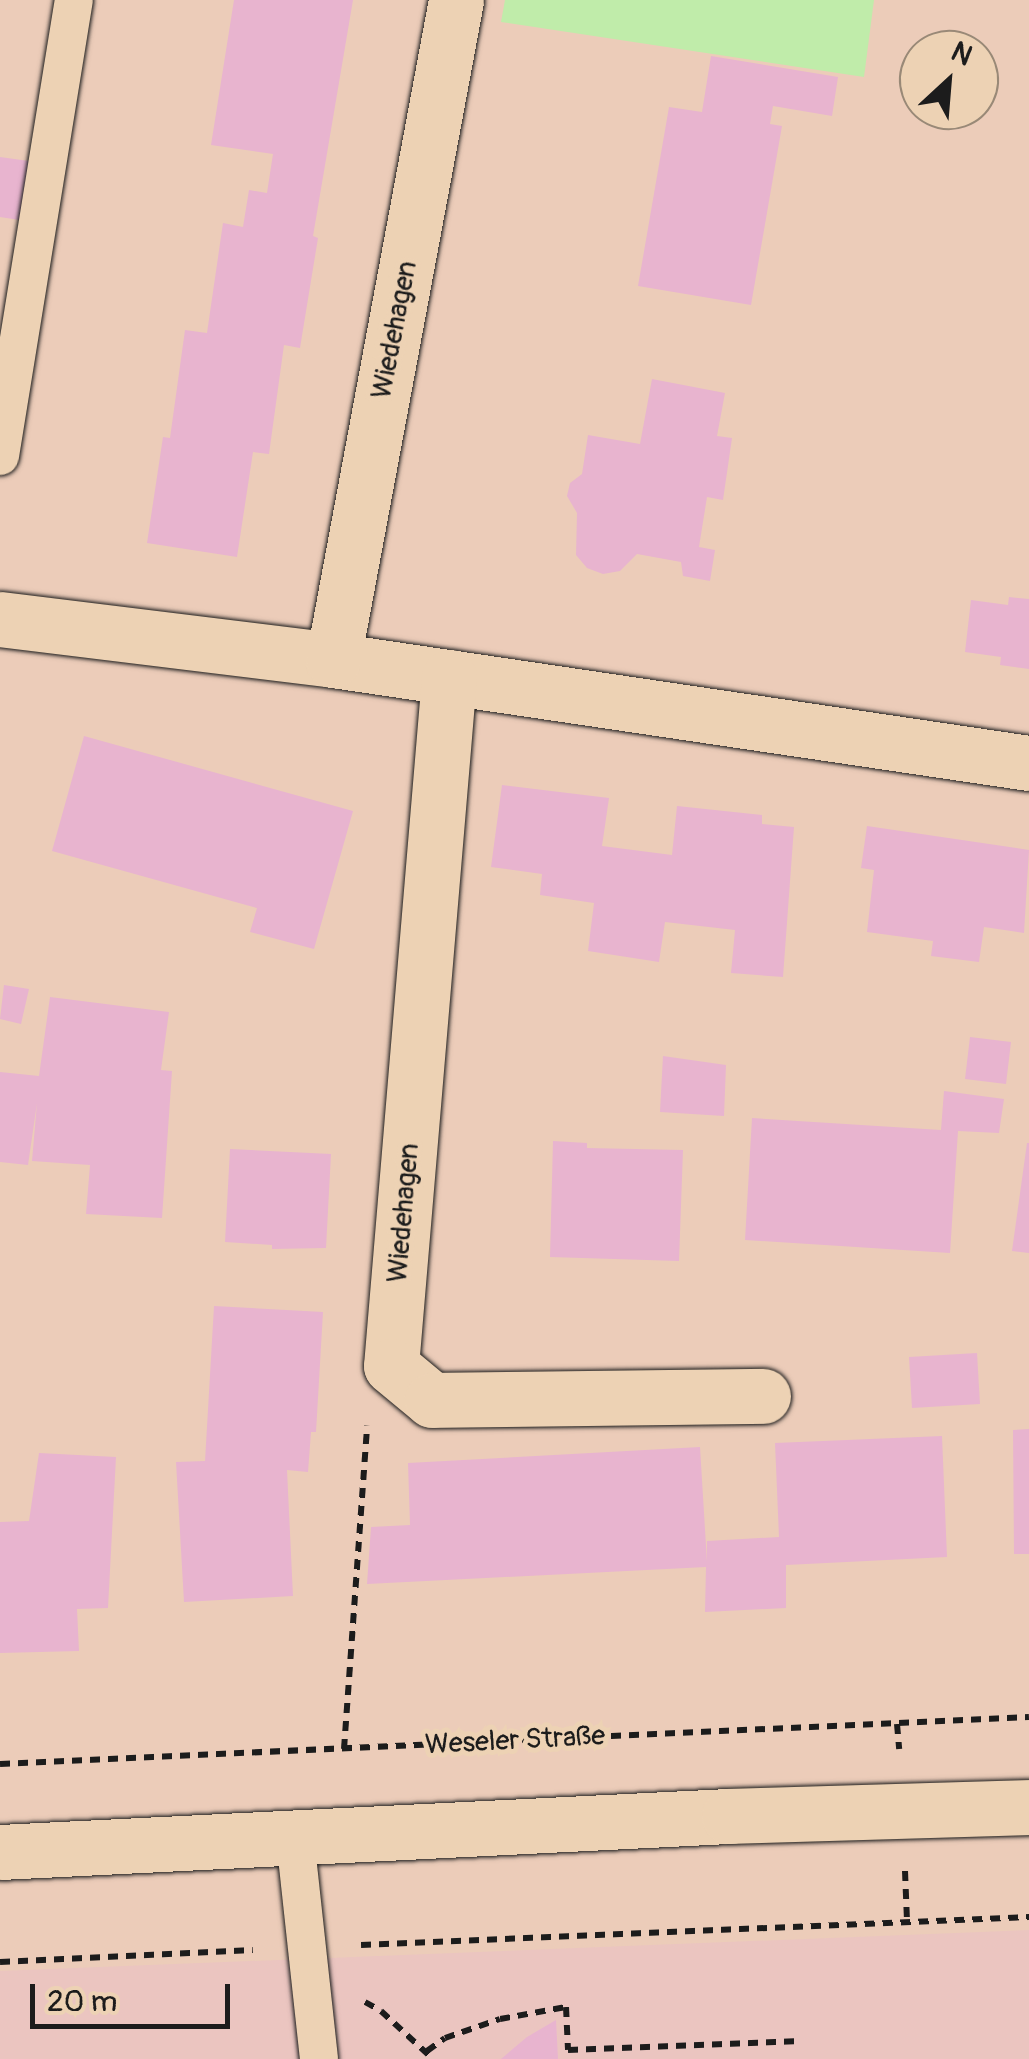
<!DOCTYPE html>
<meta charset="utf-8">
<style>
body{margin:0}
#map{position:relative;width:1029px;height:2059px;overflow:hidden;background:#ecccb9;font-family:Pangolin,sans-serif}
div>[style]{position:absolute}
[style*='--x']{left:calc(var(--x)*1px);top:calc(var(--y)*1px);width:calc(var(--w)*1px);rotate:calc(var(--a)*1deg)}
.built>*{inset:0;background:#ebc5c0}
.green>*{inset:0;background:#c0ecaa}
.building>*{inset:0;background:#e8b4cf}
.path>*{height:6px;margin-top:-3px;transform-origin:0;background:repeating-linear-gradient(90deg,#1c1c1c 0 10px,transparent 0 18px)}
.roads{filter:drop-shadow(0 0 2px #1c1c1c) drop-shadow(0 0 2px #1c1c1c)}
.service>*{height:38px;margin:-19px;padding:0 19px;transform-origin:19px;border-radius:19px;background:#edd2b4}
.minor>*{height:55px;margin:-27.5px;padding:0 27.5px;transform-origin:27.5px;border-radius:27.5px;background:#edd2b4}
.secondary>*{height:55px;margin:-27.5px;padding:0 27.5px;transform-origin:27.5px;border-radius:27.5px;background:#edd2b4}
span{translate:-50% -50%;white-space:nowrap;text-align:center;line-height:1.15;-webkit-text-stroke:10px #edd2b4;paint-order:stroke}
.street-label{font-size:28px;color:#1c1c1c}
.north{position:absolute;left:899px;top:30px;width:100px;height:100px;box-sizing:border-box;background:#edd2b4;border:2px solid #998977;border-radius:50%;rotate:26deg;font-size:28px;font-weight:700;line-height:40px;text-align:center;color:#1c1c1c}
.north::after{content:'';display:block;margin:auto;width:35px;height:45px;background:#1c1c1c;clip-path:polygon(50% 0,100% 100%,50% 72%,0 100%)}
.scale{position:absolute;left:30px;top:1984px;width:200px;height:45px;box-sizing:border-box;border:5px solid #1c1c1c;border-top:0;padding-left:12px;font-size:30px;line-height:35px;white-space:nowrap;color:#1c1c1c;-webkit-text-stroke:8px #edd2b4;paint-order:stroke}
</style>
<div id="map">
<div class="built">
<i style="clip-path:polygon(1029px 1930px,1029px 2059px,0 2059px,0 1971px)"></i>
</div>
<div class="green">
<i style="clip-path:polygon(505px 0,874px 0,864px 77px,501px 22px)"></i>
</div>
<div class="building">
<i style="clip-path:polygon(234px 0,353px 0,313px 236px,318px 238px,300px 348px,284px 345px,269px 454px,253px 452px,237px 557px,147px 543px,163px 437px,170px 438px,185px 330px,207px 333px,223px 223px,243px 227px,249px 190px,267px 193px,273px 154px,211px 145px)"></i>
<i style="clip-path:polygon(711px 56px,838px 77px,832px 116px,773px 106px,770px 124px,782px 126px,751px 305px,638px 286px,669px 107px,702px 112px)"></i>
<i style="clip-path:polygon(0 157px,36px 162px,26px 221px,0 217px)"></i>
<i style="clip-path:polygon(652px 379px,725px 393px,717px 436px,732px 438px,723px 500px,707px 497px,699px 547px,715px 550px,710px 581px,683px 576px,681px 562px,637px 554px,620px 571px,603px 574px,587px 568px,576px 555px,577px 513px,567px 496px,570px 483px,582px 474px,588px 435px,640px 444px)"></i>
<i style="clip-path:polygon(1009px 597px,1029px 599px,1029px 669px,1000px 665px,1001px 657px,965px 652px,971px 600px,1008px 605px)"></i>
<i style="clip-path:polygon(84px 736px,353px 811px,314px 949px,250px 932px,257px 908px,52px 851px)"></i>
<i style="clip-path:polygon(502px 785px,609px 798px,602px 846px,672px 855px,677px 806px,762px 815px,762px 824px,794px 827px,783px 977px,731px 973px,735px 930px,665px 922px,659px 962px,588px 951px,594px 903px,540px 895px,542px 874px,491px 867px)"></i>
<i style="clip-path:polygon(867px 826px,1029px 850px,1024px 933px,984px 927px,979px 962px,931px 956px,933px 941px,867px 932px,874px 870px,861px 868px)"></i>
<i style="clip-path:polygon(4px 985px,29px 989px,21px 1024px,0 1019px)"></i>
<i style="clip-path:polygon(50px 997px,169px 1012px,161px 1070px,172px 1071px,162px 1218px,86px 1214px,90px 1165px,32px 1161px,37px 1103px,28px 1165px,0 1162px,0 1072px,39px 1076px)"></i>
<i style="clip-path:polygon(970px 1037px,1011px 1042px,1006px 1084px,965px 1079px)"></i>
<i style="clip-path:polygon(663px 1056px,726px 1065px,724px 1116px,660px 1112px)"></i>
<i style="clip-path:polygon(944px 1091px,1004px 1099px,999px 1133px,958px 1131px,950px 1253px,745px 1240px,752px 1118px,941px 1130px)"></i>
<i style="clip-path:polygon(553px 1141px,587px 1143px,587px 1148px,683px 1150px,679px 1261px,550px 1257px)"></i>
<i style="clip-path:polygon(1027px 1143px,1029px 1143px,1029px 1253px,1012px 1251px)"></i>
<i style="clip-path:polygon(230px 1149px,331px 1154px,326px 1248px,272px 1249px,272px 1245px,225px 1242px)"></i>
<i style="clip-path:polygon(214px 1306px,323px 1312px,316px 1432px,311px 1432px,308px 1472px,287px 1470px,293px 1596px,184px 1602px,176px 1462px,205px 1461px)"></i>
<i style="clip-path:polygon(977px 1353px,980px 1404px,912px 1408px,909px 1357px)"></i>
<i style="clip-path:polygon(1029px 1429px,1029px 1554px,1014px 1554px,1013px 1430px)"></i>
<i style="clip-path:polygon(942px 1436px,947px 1557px,786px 1565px,786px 1608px,705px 1612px,706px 1567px,367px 1584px,371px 1527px,410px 1525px,408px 1463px,700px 1447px,707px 1562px,707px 1541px,779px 1537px,775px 1443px)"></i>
<i style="clip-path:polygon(39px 1453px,116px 1457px,108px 1608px,77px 1609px,79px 1651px,0 1653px,0 1522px,29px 1521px)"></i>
<i style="clip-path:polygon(556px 2020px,558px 2059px,501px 2059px,527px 2037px)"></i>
</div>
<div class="path">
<i style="--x:897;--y:1724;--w:25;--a:85"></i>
<i style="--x:344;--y:1749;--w:324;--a:-85.9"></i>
<i style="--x:0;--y:1764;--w:1030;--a:-2.62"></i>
<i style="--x:905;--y:1871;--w:49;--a:87.7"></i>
<i style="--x:361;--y:1945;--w:669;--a:-2.4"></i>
<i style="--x:0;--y:1962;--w:253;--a:-2.7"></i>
<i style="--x:365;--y:2002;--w:18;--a:29"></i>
<i style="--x:381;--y:2011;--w:71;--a:42.7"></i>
<i style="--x:427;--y:2051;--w:22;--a:-36"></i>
<i style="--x:445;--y:2038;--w:58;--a:-19.1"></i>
<i style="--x:500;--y:2019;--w:67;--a:-10.3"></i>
<i style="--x:566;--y:2007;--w:43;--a:87.3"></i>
<i style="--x:568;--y:2050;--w:233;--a:-2.2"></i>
</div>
<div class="roads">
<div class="service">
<i style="--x:0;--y:456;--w:462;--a:-80.8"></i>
<i style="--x:295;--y:1838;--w:222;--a:83.8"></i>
</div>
<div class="minor">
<i style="--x:0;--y:619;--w:336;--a:7"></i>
<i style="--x:333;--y:660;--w:704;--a:8.42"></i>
<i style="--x:333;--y:660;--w:671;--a:-79.44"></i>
<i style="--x:449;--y:677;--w:691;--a:94.81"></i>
<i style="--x:391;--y:1366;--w:53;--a:39.7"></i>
<i style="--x:432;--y:1400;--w:331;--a:-0.7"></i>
</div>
<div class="secondary">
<i style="--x:0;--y:1852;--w:730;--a:-2.83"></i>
<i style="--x:729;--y:1816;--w:300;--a:-1.7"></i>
</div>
</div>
<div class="street-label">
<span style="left:395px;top:330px;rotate:-79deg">Wiedehagen</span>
<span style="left:404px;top:1213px;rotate:-85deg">Wiedehagen</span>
<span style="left:515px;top:1741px;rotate:-3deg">Weseler Straße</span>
</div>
<div class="north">N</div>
<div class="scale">20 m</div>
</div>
